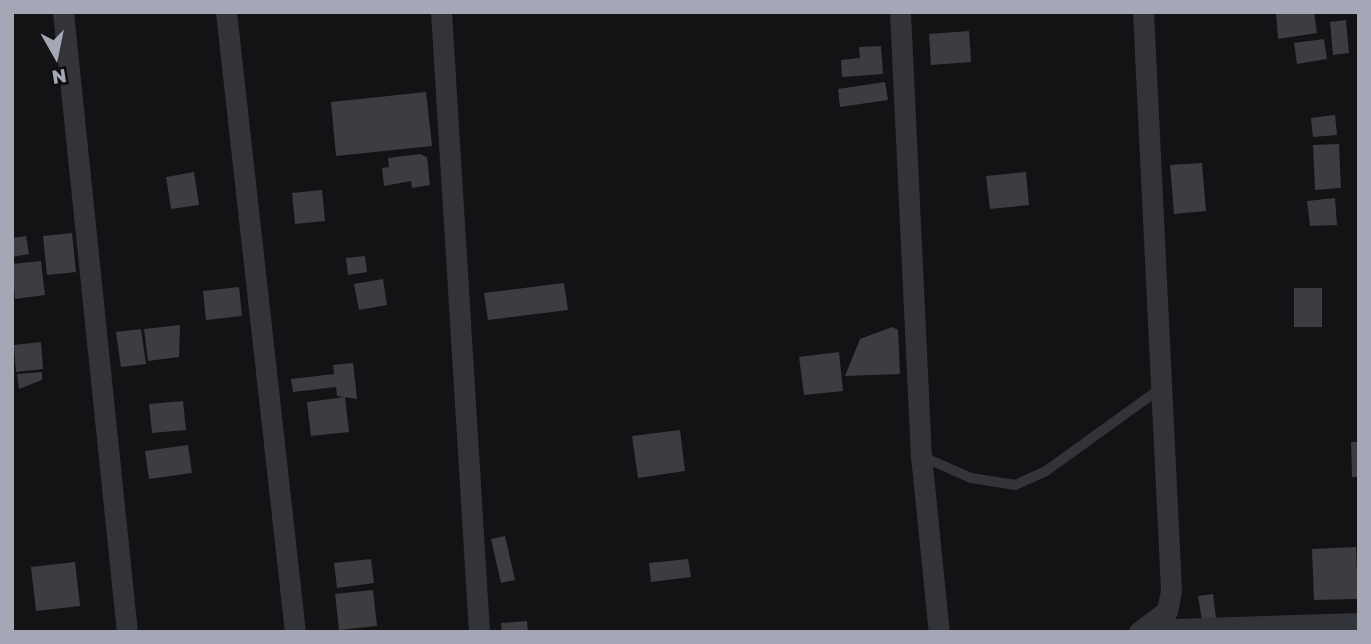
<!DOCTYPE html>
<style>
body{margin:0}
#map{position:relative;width:1371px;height:644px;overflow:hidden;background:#131214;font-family:"Golos Text",sans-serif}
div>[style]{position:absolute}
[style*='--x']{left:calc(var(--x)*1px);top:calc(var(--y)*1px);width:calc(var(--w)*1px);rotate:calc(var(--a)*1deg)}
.building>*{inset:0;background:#3d3c41}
.lane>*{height:10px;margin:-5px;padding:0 5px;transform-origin:5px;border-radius:5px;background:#333439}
.street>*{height:21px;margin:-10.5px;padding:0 10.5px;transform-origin:10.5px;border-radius:10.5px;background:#333439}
span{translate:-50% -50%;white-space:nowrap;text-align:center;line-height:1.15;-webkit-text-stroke:5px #0e0d0f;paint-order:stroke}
.frame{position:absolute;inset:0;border:14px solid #a4a7b5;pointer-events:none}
.north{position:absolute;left:21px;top:21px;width:70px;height:70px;-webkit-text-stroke:5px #0e0d0f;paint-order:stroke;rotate:171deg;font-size:19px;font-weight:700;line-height:28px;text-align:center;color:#a4a7b5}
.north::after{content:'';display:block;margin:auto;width:24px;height:32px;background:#a4a7b5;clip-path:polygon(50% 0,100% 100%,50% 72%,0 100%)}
</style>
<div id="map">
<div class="building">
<i style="clip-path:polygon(1276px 12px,1314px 12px,1317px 33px,1278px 39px)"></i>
<i style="clip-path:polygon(1346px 20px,1349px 53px,1333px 55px,1330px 22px)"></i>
<i style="clip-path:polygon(969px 31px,971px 62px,931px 65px,929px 34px)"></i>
<i style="clip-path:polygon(1324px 39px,1327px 59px,1297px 64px,1294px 43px)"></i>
<i style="clip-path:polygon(881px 46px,883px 74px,842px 77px,841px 60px,860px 58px,859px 47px)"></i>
<i style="clip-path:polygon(885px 82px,888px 100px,840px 107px,838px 89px)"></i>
<i style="clip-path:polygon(426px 92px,432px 146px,336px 156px,331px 102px)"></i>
<i style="clip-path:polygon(1335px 115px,1337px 135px,1313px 137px,1311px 118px)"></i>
<i style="clip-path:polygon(1339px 144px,1341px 188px,1315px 190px,1313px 145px)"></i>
<i style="clip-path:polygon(420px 154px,427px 157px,430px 185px,412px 188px,411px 181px,384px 186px,382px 168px,389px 167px,388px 158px)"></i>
<i style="clip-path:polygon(1202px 163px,1206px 211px,1174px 214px,1170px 165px)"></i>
<i style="clip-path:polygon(194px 172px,199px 205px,171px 209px,166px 177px)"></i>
<i style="clip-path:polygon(1026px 172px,1029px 205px,990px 209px,986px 176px)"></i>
<i style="clip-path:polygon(322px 190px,325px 221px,295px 224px,292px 193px)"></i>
<i style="clip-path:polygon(1335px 198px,1337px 225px,1310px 226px,1307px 201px)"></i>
<i style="clip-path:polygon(72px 233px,76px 272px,47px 275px,43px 236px)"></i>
<i style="clip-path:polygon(26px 236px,29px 254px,12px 257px,12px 238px)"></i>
<i style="clip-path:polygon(365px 256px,367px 272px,348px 275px,346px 258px)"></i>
<i style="clip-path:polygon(41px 261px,45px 295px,15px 299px,12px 264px)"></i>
<i style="clip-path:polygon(383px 279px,387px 305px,359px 310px,354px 284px)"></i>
<i style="clip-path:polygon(564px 283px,568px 310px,488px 320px,484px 293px)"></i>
<i style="clip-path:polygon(239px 287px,242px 316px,206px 320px,203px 291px)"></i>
<i style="clip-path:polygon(1294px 288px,1322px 288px,1322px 327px,1294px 327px)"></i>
<i style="clip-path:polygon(180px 325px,179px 357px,148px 361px,144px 329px)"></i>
<i style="clip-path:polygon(892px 327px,898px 330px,900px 374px,845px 376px,860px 339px)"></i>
<i style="clip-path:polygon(141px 329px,146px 364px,121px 367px,116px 332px)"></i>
<i style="clip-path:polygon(41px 342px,43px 369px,16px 372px,14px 345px)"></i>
<i style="clip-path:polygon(839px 352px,843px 391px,804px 395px,799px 357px)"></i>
<i style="clip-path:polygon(353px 363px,357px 399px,337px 396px,336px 387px,293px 392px,291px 379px,334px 374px,333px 365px)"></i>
<i style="clip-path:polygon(42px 372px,42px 380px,19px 389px,17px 374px)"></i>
<i style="clip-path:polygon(345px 397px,349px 432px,311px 436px,307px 402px)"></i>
<i style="clip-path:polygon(183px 401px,186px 430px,152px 433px,149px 404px)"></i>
<i style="clip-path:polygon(680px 430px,685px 471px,638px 478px,632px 436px)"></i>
<i style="clip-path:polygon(1351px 442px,1359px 442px,1359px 477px,1352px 477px)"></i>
<i style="clip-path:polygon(188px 445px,192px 473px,149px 479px,145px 451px)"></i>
<i style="clip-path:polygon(505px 536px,515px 580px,501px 583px,491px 539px)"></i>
<i style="clip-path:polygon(1356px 547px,1358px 599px,1314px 600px,1312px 549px)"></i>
<i style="clip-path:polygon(371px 559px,374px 583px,337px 588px,334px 563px)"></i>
<i style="clip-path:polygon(688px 559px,691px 577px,651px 582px,649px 563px)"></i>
<i style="clip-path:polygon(75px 562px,80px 606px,36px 611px,31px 567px)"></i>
<i style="clip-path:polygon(373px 590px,377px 626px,339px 630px,335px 594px)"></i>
<i style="clip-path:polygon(1213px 594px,1216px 618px,1202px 620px,1198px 596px)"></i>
<i style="clip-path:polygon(527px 621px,528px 632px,502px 632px,501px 623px)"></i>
</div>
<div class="lane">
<i style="--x:921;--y:456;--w:55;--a:23.7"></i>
<i style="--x:971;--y:478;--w:45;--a:9"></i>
<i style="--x:1015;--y:485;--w:34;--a:-24"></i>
<i style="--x:1046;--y:471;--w:142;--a:-35.8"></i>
</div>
<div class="street">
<i style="--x:63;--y:12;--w:623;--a:84.11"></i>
<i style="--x:226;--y:12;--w:624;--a:83.65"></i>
<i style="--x:441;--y:12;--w:621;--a:86.49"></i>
<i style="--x:900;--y:12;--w:444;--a:87.3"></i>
<i style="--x:921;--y:456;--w:177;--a:84.2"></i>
<i style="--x:1144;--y:630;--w:215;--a:-1.9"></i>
<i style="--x:1139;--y:632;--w:35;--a:-37"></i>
<i style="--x:1167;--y:611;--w:21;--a:-79"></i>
<i style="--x:1171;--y:590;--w:579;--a:-92.77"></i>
</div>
<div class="frame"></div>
<div class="north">N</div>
</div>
